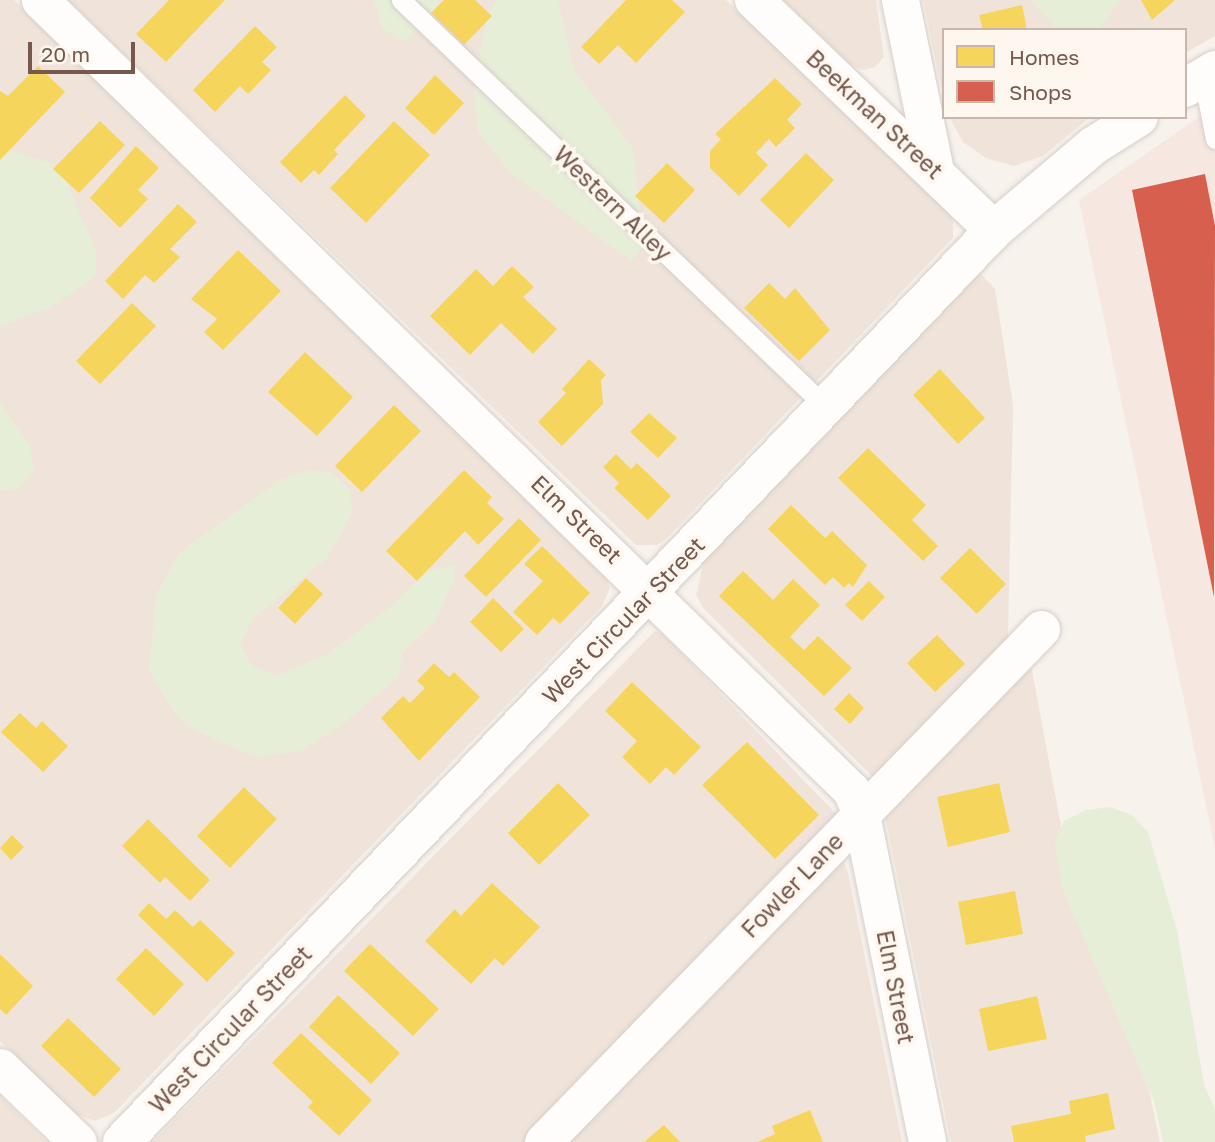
<!DOCTYPE html>
<style>
body{margin:0}
#map{position:relative;width:1215px;height:1142px;overflow:hidden;background:#f7f2ec;font-family:"Golos Text",sans-serif}
div>[style]{position:absolute}
[style*='--x']{left:calc(var(--x)*1px);top:calc(var(--y)*1px);width:calc(var(--w)*1px);rotate:calc(var(--a)*1deg)}
.residential>*{inset:0;background:#f0e4da}
.commercial>*{inset:0;background:#f7e7e1}
.green>*{inset:0;background:#e6eed8}
.homes>*{inset:0;background:#f6d55c}
.shops>*{inset:0;background:#d6604d}
.roads{filter:drop-shadow(0 0 2px #d6cec9) drop-shadow(0 0 2px #d6cec9)}
.lane>*{height:19px;margin:-9.5px;padding:0 9.5px;transform-origin:9.5px;border-radius:9.5px;background:#fefdfc}
.street>*{height:37px;margin:-18.5px;padding:0 18.5px;transform-origin:18.5px;border-radius:18.5px;background:#fefdfc}
.secondary>*{height:38px;margin:-19px;padding:0 19px;transform-origin:19px;border-radius:19px;background:#fefdfc}
span{translate:-50% -50%;white-space:nowrap;text-align:center;line-height:1.15;-webkit-text-stroke:7px #fef7ef;paint-order:stroke}
.street-label{font-size:23px;color:#76584d}
.legend{position:absolute;left:942px;top:28px;width:245px;height:91px;box-sizing:border-box;background:#fef7ef;border:2px solid #c8b7ae;margin:0;padding:9px 12px;list-style:none;font-size:21px;color:#76584d}
.legend li{display:flex;align-items:center;gap:14px;height:35px}
.legend b{width:35px;border:2px solid #c8b7ae}
.scale{position:absolute;left:28px;top:42px;width:107px;height:32px;box-sizing:border-box;border:4px solid #76584d;border-top:0;padding-left:9px;font-size:21px;line-height:24px;white-space:nowrap;color:#76584d;-webkit-text-stroke:5px #fef7ef;paint-order:stroke}
</style>
<div id="map">
<div class="residential">
<i style="clip-path:polygon(0 0,14px 0,602px 569px,610px 588px,602px 606px,114px 1113px,95px 1121px,76px 1114px,0 1041px)"></i>
<i style="clip-path:polygon(68px 0,726px 0,947px 209px,953px 218px,953px 238px,666px 539px,657px 545px,636px 545px)"></i>
<i style="clip-path:polygon(783px 0,876px 0,884px 57px,875px 67px,862px 70px,850px 64px)"></i>
<i style="clip-path:polygon(923px 0,1215px 0,1215px 36px,1185px 53px,1185px 30px,944px 30px,944px 100px)"></i>
<i style="clip-path:polygon(949px 117px,1090px 117px,1043px 156px,1014px 166px,986px 158px,963px 142px)"></i>
<i style="clip-path:polygon(980px 273px,995px 289px,1013px 405px,1008px 634px,1031px 665px,1072px 885px,1105px 880px,1160px 1142px,951px 1142px,886px 821px,871px 775px,704px 609px,696px 595px,704px 561px)"></i>
<i style="clip-path:polygon(655px 631px,663px 634px,839px 817px,527px 1142px,152px 1142px)"></i>
<i style="clip-path:polygon(834px 860px,844px 862px,848px 873px,902px 1142px,557px 1142px)"></i>
<i style="clip-path:polygon(0 1096px,47px 1142px,0 1142px)"></i>
</div>
<div class="commercial">
<i style="clip-path:polygon(1215px 106px,1215px 848px,1079px 200px)"></i>
</div>
<div class="green">
<i style="clip-path:polygon(374px 0,438px 0,437px 9px,405px 42px,382px 28px)"></i>
<i style="clip-path:polygon(496px 0,558px 0,574px 70px,633px 149px,644px 245px,631px 261px,510px 172px,478px 132px,474px 85px,488px 14px)"></i>
<i style="clip-path:polygon(1031px 0,1120px 0,1099px 30px,1058px 30px)"></i>
<i style="clip-path:polygon(0 148px,50px 163px,65px 179px,96px 252px,96px 276px,53px 306px,0 326px)"></i>
<i style="clip-path:polygon(0 403px,30px 446px,34px 470px,18px 489px,0 491px)"></i>
<i style="clip-path:polygon(309px 470px,332px 473px,350px 489px,352px 514px,327px 558px,253px 618px,240px 644px,251px 665px,276px 676px,326px 655px,389px 608px,427px 571px,455px 565px,454px 581px,434px 623px,402px 653px,398px 677px,343px 724px,301px 751px,255px 757px,193px 729px,174px 712px,149px 670px,156px 595px,179px 553px,282px 479px)"></i>
<i style="clip-path:polygon(1110px 807px,1132px 815px,1148px 832px,1177px 931px,1204px 1084px,1215px 1110px,1215px 1142px,1163px 1142px,1154px 1101px,1062px 888px,1055px 841px,1064px 821px,1086px 810px)"></i>
</div>
<div class="homes">
<i style="clip-path:polygon(169px 0,225px 0,166px 62px,136px 34px)"></i>
<i style="clip-path:polygon(444px 0,475px 0,492px 16px,464px 45px,431px 13px)"></i>
<i style="clip-path:polygon(626px 0,672px 0,685px 12px,636px 63px,618px 45px,599px 64px,581px 47px)"></i>
<i style="clip-path:polygon(1141px 0,1175px 0,1152px 20px)"></i>
<i style="clip-path:polygon(1022px 5px,1027px 30px,983px 30px,979px 15px)"></i>
<i style="clip-path:polygon(255px 26px,277px 47px,262px 62px,271px 70px,248px 94px,240px 86px,215px 112px,193px 90px)"></i>
<i style="clip-path:polygon(38px 66px,65px 92px,0 160px,0 91px,8px 96px)"></i>
<i style="clip-path:polygon(435px 75px,464px 103px,434px 135px,405px 108px)"></i>
<i style="clip-path:polygon(775px 78px,802px 104px,787px 120px,795px 128px,776px 147px,769px 139px,756px 153px,768px 165px,739px 196px,710px 168px,710px 151px,721px 139px,715px 134px)"></i>
<i style="clip-path:polygon(345px 95px,366px 116px,334px 150px,338px 154px,319px 175px,314px 170px,301px 183px,280px 162px)"></i>
<i style="clip-path:polygon(100px 121px,125px 145px,79px 193px,53px 169px)"></i>
<i style="clip-path:polygon(394px 121px,430px 155px,366px 223px,330px 188px)"></i>
<i style="clip-path:polygon(136px 146px,159px 168px,138px 190px,148px 199px,120px 228px,90px 198px)"></i>
<i style="clip-path:polygon(806px 153px,834px 180px,789px 228px,760px 200px)"></i>
<i style="clip-path:polygon(667px 163px,695px 190px,664px 223px,635px 196px)"></i>
<i style="clip-path:polygon(178px 204px,197px 222px,170px 249px,180px 257px,154px 283px,145px 275px,123px 299px,105px 281px)"></i>
<i style="clip-path:polygon(238px 250px,281px 291px,223px 350px,204px 332px,217px 319px,191px 299px)"></i>
<i style="clip-path:polygon(512px 266px,534px 287px,523px 297px,557px 329px,533px 354px,501px 323px,470px 355px,430px 316px,476px 269px,493px 286px)"></i>
<i style="clip-path:polygon(769px 283px,785px 299px,795px 288px,830px 330px,799px 361px,744px 308px)"></i>
<i style="clip-path:polygon(132px 303px,156px 326px,100px 384px,76px 361px)"></i>
<i style="clip-path:polygon(305px 352px,353px 397px,317px 436px,268px 392px)"></i>
<i style="clip-path:polygon(589px 359px,606px 375px,601px 380px,603px 404px,562px 446px,538px 422px,566px 393px,562px 389px)"></i>
<i style="clip-path:polygon(940px 369px,985px 418px,958px 444px,913px 395px)"></i>
<i style="clip-path:polygon(394px 405px,421px 431px,362px 492px,335px 466px)"></i>
<i style="clip-path:polygon(649px 413px,677px 438px,658px 458px,630px 432px)"></i>
<i style="clip-path:polygon(868px 448px,926px 505px,912px 520px,938px 546px,923px 561px,838px 478px)"></i>
<i style="clip-path:polygon(616px 454px,631px 469px,637px 463px,671px 496px,648px 520px,614px 488px,619px 483px,603px 467px)"></i>
<i style="clip-path:polygon(464px 470px,492px 497px,487px 503px,504px 519px,478px 545px,465px 531px,417px 581px,386px 551px)"></i>
<i style="clip-path:polygon(791px 505px,825px 538px,832px 531px,867px 565px,853px 587px,849px 583px,844px 588px,833px 577px,825px 585px,768px 529px)"></i>
<i style="clip-path:polygon(519px 518px,541px 540px,486px 597px,464px 576px)"></i>
<i style="clip-path:polygon(542px 546px,590px 593px,560px 624px,553px 618px,537px 635px,513px 612px,543px 581px,524px 564px)"></i>
<i style="clip-path:polygon(970px 548px,1006px 584px,977px 614px,940px 578px)"></i>
<i style="clip-path:polygon(743px 571px,773px 600px,793px 579px,820px 605px,790px 637px,804px 650px,818px 636px,852px 668px,824px 696px,719px 596px)"></i>
<i style="clip-path:polygon(306px 578px,323px 594px,295px 624px,278px 608px)"></i>
<i style="clip-path:polygon(869px 581px,885px 597px,862px 621px,845px 605px)"></i>
<i style="clip-path:polygon(493px 598px,524px 629px,501px 652px,470px 622px)"></i>
<i style="clip-path:polygon(937px 635px,965px 664px,935px 692px,907px 663px)"></i>
<i style="clip-path:polygon(434px 663px,449px 677px,454px 672px,480px 697px,419px 761px,381px 718px,403px 696px,410px 703px,425px 688px,417px 681px)"></i>
<i style="clip-path:polygon(632px 682px,701px 747px,674px 775px,666px 767px,650px 784px,622px 757px,637px 741px,605px 711px)"></i>
<i style="clip-path:polygon(849px 693px,864px 708px,850px 724px,834px 709px)"></i>
<i style="clip-path:polygon(20px 713px,36px 728px,42px 721px,68px 746px,43px 772px,1px 732px)"></i>
<i style="clip-path:polygon(747px 742px,819px 815px,775px 859px,702px 785px)"></i>
<i style="clip-path:polygon(558px 783px,590px 815px,539px 865px,508px 833px)"></i>
<i style="clip-path:polygon(999px 783px,1010px 832px,948px 847px,937px 797px)"></i>
<i style="clip-path:polygon(244px 787px,277px 819px,230px 868px,197px 836px)"></i>
<i style="clip-path:polygon(148px 819px,210px 880px,190px 901px,165px 877px,160px 883px,122px 846px)"></i>
<i style="clip-path:polygon(12px 835px,24px 847px,11px 860px,0 848px)"></i>
<i style="clip-path:polygon(492px 883px,540px 927px,503px 966px,495px 958px,471px 984px,425px 941px,455px 909px,461px 916px)"></i>
<i style="clip-path:polygon(1015px 891px,1023px 934px,966px 945px,958px 902px)"></i>
<i style="clip-path:polygon(149px 903px,166px 919px,175px 910px,193px 927px,200px 920px,235px 953px,207px 982px,138px 915px)"></i>
<i style="clip-path:polygon(370px 944px,439px 1009px,413px 1036px,344px 971px)"></i>
<i style="clip-path:polygon(146px 948px,184px 984px,154px 1016px,116px 979px)"></i>
<i style="clip-path:polygon(0 954px,33px 986px,6px 1015px,0 1009px)"></i>
<i style="clip-path:polygon(338px 995px,400px 1053px,371px 1084px,309px 1027px)"></i>
<i style="clip-path:polygon(1037px 996px,1047px 1039px,988px 1051px,979px 1009px)"></i>
<i style="clip-path:polygon(68px 1018px,121px 1069px,94px 1097px,41px 1046px)"></i>
<i style="clip-path:polygon(301px 1033px,372px 1100px,339px 1136px,308px 1107px,313px 1102px,272px 1063px)"></i>
<i style="clip-path:polygon(1108px 1093px,1115px 1129px,1085px 1136px,1086px 1142px,1014px 1142px,1011px 1126px,1071px 1114px,1069px 1101px)"></i>
<i style="clip-path:polygon(810px 1110px,823px 1142px,757px 1142px,775px 1134px,772px 1126px)"></i>
<i style="clip-path:polygon(664px 1125px,680px 1142px,644px 1142px)"></i>
</div>
<div class="shops">
<i style="clip-path:polygon(1205px 174px,1215px 226px,1214px 597px,1132px 190px)"></i>
</div>
<div class="roads">
<div class="lane">
<i style="--x:401;--y:0;--w:587;--a:43.76"></i>
<i style="--x:1203;--y:77;--w:63;--a:79"></i>
</div>
<div class="street">
<i style="--x:40;--y:0;--w:1132;--a:44.25"></i>
<i style="--x:851;--y:790;--w:26;--a:67"></i>
<i style="--x:861;--y:814;--w:335;--a:78.6"></i>
<i style="--x:900;--y:0;--w:174;--a:78.4"></i>
<i style="--x:0;--y:1067;--w:108;--a:43.9"></i>
<i style="--x:543;--y:1142;--w:715;--a:-45.85"></i>
</div>
<div class="secondary">
<i style="--x:754;--y:0;--w:332;--a:43.8"></i>
<i style="--x:1185;--y:88;--w:35;--a:-31"></i>
<i style="--x:122;--y:1142;--w:1262;--a:-46.28"></i>
<i style="--x:994;--y:230;--w:130;--a:-40.3"></i>
<i style="--x:1093;--y:146;--w:54;--a:-32.2"></i>
</div>
</div>
<div class="street-label">
<span style="left:875px;top:114px;rotate:43deg">Beekman Street</span>
<span style="left:613px;top:203px;rotate:44deg">Western Alley</span>
<span style="left:577px;top:519px;rotate:44deg">Elm Street</span>
<span style="left:623px;top:620px;rotate:-46deg">West Circular Street</span>
<span style="left:792px;top:885px;rotate:-46deg">Fowler Lane</span>
<span style="left:896px;top:987px;rotate:79deg">Elm Street</span>
<span style="left:230px;top:1029px;rotate:-46deg">West Circular Street</span>
</div>
<ul class="legend">
<li><b style="height:19px;background:#f6d55c"></b>Homes</li>
<li><b style="height:19px;background:#d6604d"></b>Shops</li>
</ul>
<div class="scale">20 m</div>
</div>
